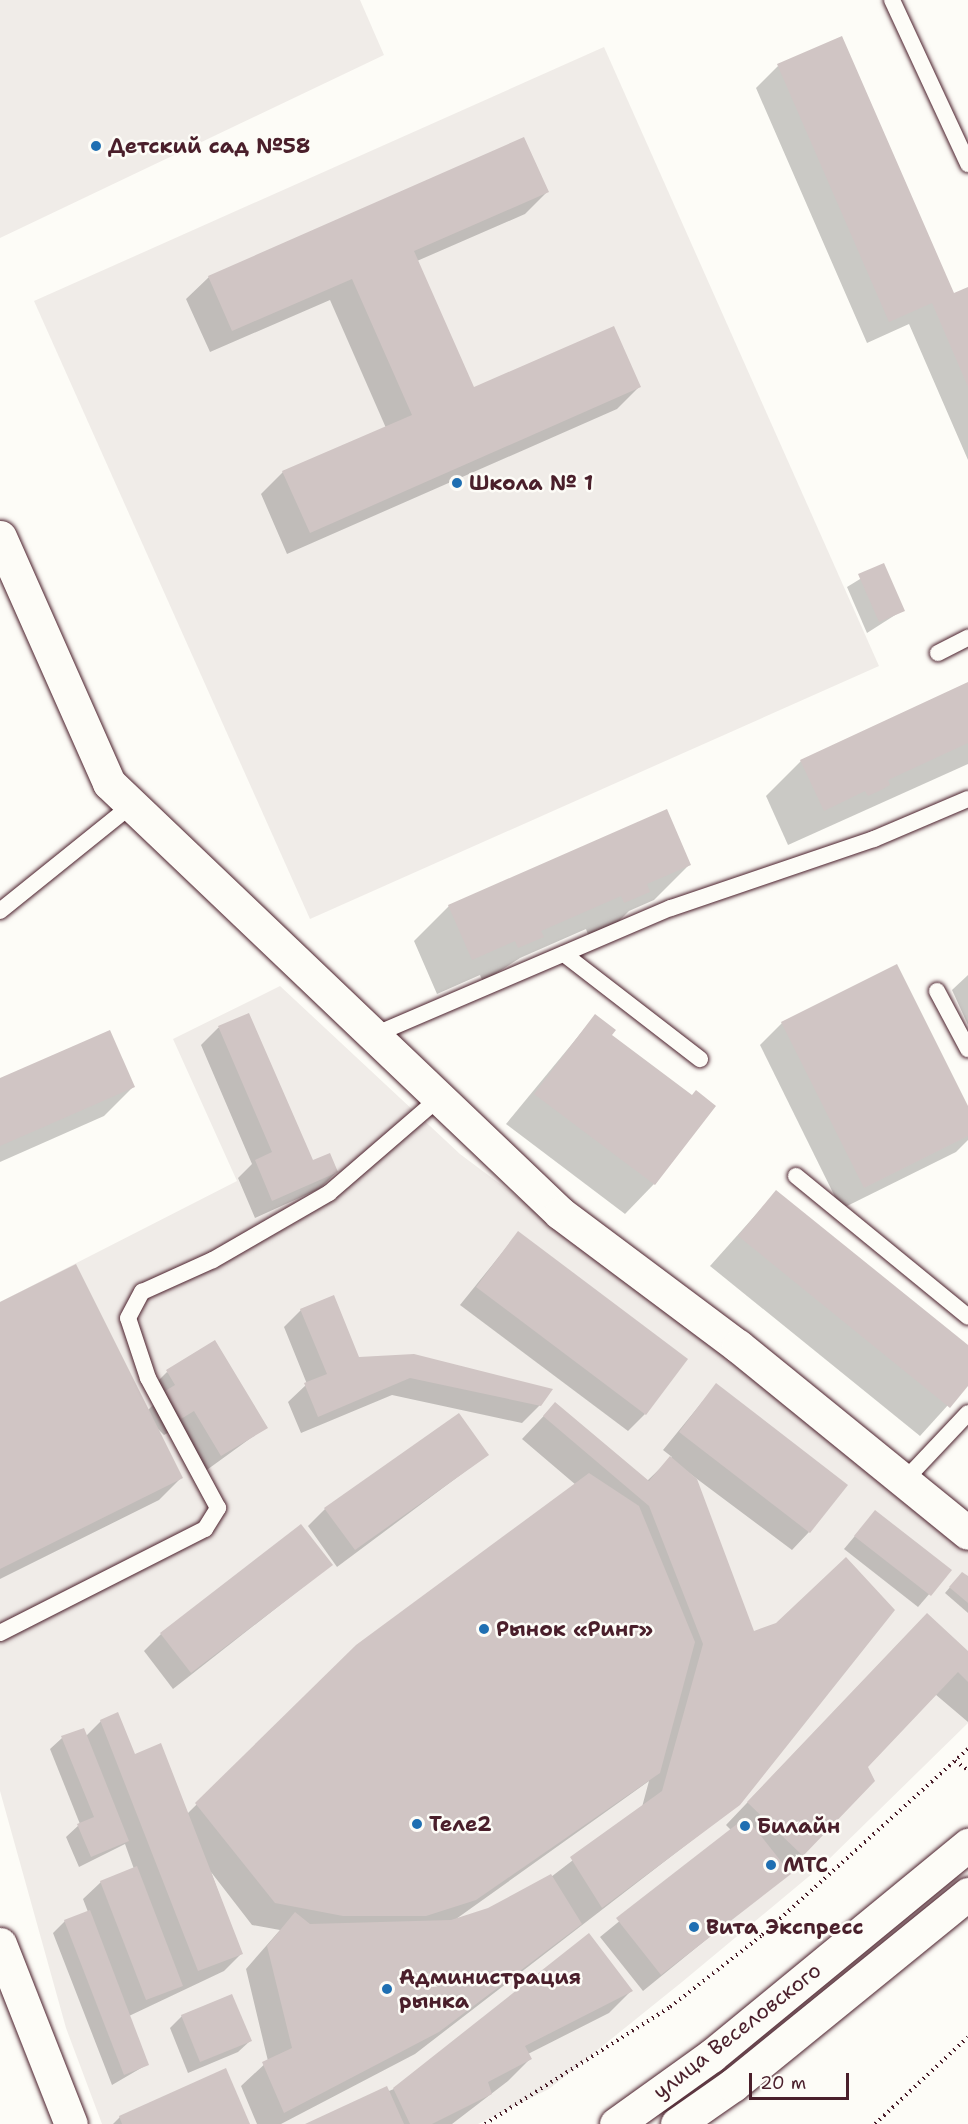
<!DOCTYPE html>
<meta charset="utf-8">
<style>
body{margin:0}
#map{position:relative;width:968px;height:2124px;overflow:hidden;background:#fdfcf7;font-family:"Shantell Sans",sans-serif}
div>[style]{position:absolute}
[style*='--x']{left:calc(var(--x)*1px);top:calc(var(--y)*1px);width:calc(var(--w)*1px);rotate:calc(var(--a)*1deg)}
.built>*{inset:0;background:#f0ece8}
.shadow>*{inset:0;background:#0003}
.building>*{inset:0;background:#d0c5c4}
.path>*{height:4px;margin-top:-2px;transform-origin:0;background:repeating-linear-gradient(90deg,#4a1f2b 0 1.5px,transparent 0 6px)}
.roads{filter:drop-shadow(0 0 2px #4a1f2b) drop-shadow(0 0 2px #4a1f2b)}
.lane>*{height:16px;margin:-8px;padding:0 8px;transform-origin:8px;border-radius:8px;background:#fdfcf7}
.street>*{height:33px;margin:-16.5px;padding:0 16.5px;transform-origin:16.5px;border-radius:16.5px;background:#fdfcf7}
.secondary>*{height:33px;margin:-16.5px;padding:0 16.5px;transform-origin:16.5px;border-radius:16.5px;background:#fdfcf7}
.dots>*{width:16px;height:16px;translate:-50% -50%;box-sizing:border-box;border:3px solid #fdfcf7;border-radius:50%}
span{translate:-50% -50%;white-space:nowrap;text-align:center;line-height:1.15;-webkit-text-stroke:5px #fdfcf7;paint-order:stroke}
.poi-label{font-size:21px;color:#4a1f2b;font-weight:700}
.left{translate:0 -50%;text-align:left}
.street-label{font-size:21px;color:#4a1f2b}
.scale{position:absolute;left:749px;top:2073px;width:100px;height:27px;box-sizing:border-box;border:3px solid #4a1f2b;border-top:0;padding-left:8px;font-size:18px;line-height:21px;white-space:nowrap;color:#4a1f2b;-webkit-text-stroke:4px #fdfcf7;paint-order:stroke}
</style>
<div id="map">
<div class="built">
<i style="clip-path:polygon(0 0,360px 0,384px 55px,0 238px)"></i>
<i style="clip-path:polygon(604px 47px,879px 666px,310px 919px,34px 301px)"></i>
<i style="clip-path:polygon(280px 986px,460px 1154px,968px 1535px,968px 1723px,825px 1863px,682px 1982px,549px 2089px,478px 2124px,102px 2124px,66px 2028px,0 1791px,0 1302px,237px 1181px,173px 1039px)"></i>
</div>
<div class="shadow">
<i style="clip-path:polygon(778px 66px,953px 295px,968px 289px,968px 460px,909px 324px,867px 343px,756px 88px)"></i>
<i style="clip-path:polygon(547px 192px,525px 214px,417px 261px,473px 389px,639px 387px,617px 409px,287px 554px,261px 494px,283px 472px,386px 428px,330px 300px,210px 352px,186px 299px,209px 277px)"></i>
<i style="clip-path:polygon(883px 565px,903px 610px,867px 633px,847px 587px)"></i>
<i style="clip-path:polygon(968px 683px,968px 764px,788px 845px,766px 796px,801px 761px)"></i>
<i style="clip-path:polygon(689px 865px,654px 900px,629px 911px,613px 927px,589px 937px,586px 929px,520px 958px,483px 982px,480px 975px,437px 994px,414px 941px,449px 906px)"></i>
<i style="clip-path:polygon(968px 975px,968px 1025px,952px 990px)"></i>
<i style="clip-path:polygon(249px 1015px,312px 1162px,337px 1172px,319px 1189px,255px 1218px,238px 1178px,252px 1164px,201px 1045px,218px 1028px)"></i>
<i style="clip-path:polygon(595px 1016px,610px 1035px,654px 1184px,625px 1214px,506px 1124px)"></i>
<i style="clip-path:polygon(782px 1023px,968px 1109px,968px 1140px,956px 1152px,841px 1209px,760px 1045px)"></i>
<i style="clip-path:polygon(0 1080px,133px 1087px,104px 1116px,0 1162px)"></i>
<i style="clip-path:polygon(776px 1192px,968px 1348px,968px 1383px,920px 1436px,710px 1266px)"></i>
<i style="clip-path:polygon(518px 1233px,645px 1414px,628px 1431px,460px 1305px)"></i>
<i style="clip-path:polygon(0 1304px,148px 1410px,157px 1401px,150px 1389px,167px 1372px,266px 1427px,204px 1472px,177px 1428px,164px 1435px,155px 1426px,181px 1478px,159px 1500px,0 1579px)"></i>
<i style="clip-path:polygon(301px 1310px,358px 1358px,540px 1405px,522px 1423px,392px 1395px,301px 1433px,288px 1402px,307px 1384px,284px 1327px)"></i>
<i style="clip-path:polygon(evenodd,716px 1385px,809px 1532px,792px 1550px,673px 1461px,739px 1804px,415px 2054px,281px 2124px,257px 2124px,241px 2086px,268px 2061px,246px 1969px,280px 1930px,252px 1925px,211px 1872px,241px 1954px,224px 1971px,129px 2016px,148px 2064px,112px 2085px,53px 1933px,65px 1921px,88px 1912px,83px 1899px,101px 1882px,134px 1869px,125px 1844px,79px 1867px,66px 1837px,80px 1824px,50px 1749px,62px 1738px,86px 1736px,101px 1721px,187px 1814px,357px 1646px,576px 1485px,522px 1439px,555px 1404px,647px 1481px,672px 1457px,663px 1450px,716px 1385px,649px 1781px,642px 1807px,551px 1877px,489px 1910px,456px 1919px,649px 1781px)"></i>
<i style="clip-path:polygon(487px 1455px,337px 1567px,308px 1526px,325px 1509px)"></i>
<i style="clip-path:polygon(875px 1512px,950px 1570px,918px 1607px,844px 1549px)"></i>
<i style="clip-path:polygon(331px 1565px,173px 1689px,144px 1651px,161px 1634px)"></i>
<i style="clip-path:polygon(968px 1578px,968px 1613px,945px 1593px,957px 1579px)"></i>
<i style="clip-path:polygon(905px 1637px,968px 1653px,968px 1722px,935px 1694px,866px 1767px,788px 1873px,643px 1991px,600px 1937px,731px 1830px,726px 1825px)"></i>
<i style="clip-path:polygon(631px 1991px,609px 2013px,528px 2054px,530px 2059px,508px 2081px,452px 2124px,309px 2124px)"></i>
<i style="clip-path:polygon(182px 2016px,250px 2041px,238px 2052px,188px 2073px,170px 2028px)"></i>
<i style="clip-path:polygon(120px 2117px,249px 2124px,113px 2124px)"></i>
</div>
<div class="building">
<i style="clip-path:polygon(842px 36px,954px 293px,968px 287px,968px 387px,932px 303px,889px 322px,777px 64px)"></i>
<i style="clip-path:polygon(524px 137px,549px 192px,414px 251px,474px 387px,614px 326px,641px 387px,310px 533px,282px 471px,412px 415px,352px 279px,232px 331px,208px 276px)"></i>
<i style="clip-path:polygon(884px 563px,905px 611px,879px 622px,858px 574px)"></i>
<i style="clip-path:polygon(968px 682px,968px 743px,888px 780px,890px 785px,879px 791px,868px 796px,865px 791px,824px 811px,800px 760px)"></i>
<i style="clip-path:polygon(667px 809px,691px 865px,647px 884px,650px 892px,624px 903px,621px 896px,541px 931px,544px 937px,518px 948px,515px 941px,472px 960px,448px 905px)"></i>
<i style="clip-path:polygon(897px 964px,968px 1106px,968px 1136px,864px 1188px,781px 1022px)"></i>
<i style="clip-path:polygon(249px 1013px,313px 1160px,330px 1153px,338px 1172px,272px 1201px,255px 1160px,272px 1152px,218px 1026px)"></i>
<i style="clip-path:polygon(595px 1014px,616px 1030px,612px 1035px,692px 1095px,696px 1090px,716px 1106px,655px 1185px,534px 1094px)"></i>
<i style="clip-path:polygon(110px 1030px,135px 1087px,0 1146px,0 1078px)"></i>
<i style="clip-path:polygon(776px 1190px,968px 1345px,968px 1386px,950px 1408px,738px 1236px)"></i>
<i style="clip-path:polygon(518px 1231px,688px 1359px,646px 1415px,476px 1287px)"></i>
<i style="clip-path:polygon(76px 1264px,183px 1478px,0 1569px,0 1302px)"></i>
<i style="clip-path:polygon(334px 1295px,359px 1357px,414px 1354px,553px 1389px,541px 1406px,410px 1378px,318px 1417px,304px 1383px,327px 1374px,300px 1309px)"></i>
<i style="clip-path:polygon(215px 1340px,268px 1428px,221px 1456px,194px 1411px,181px 1419px,165px 1391px,175px 1385px,166px 1370px)"></i>
<i style="clip-path:polygon(716px 1383px,848px 1485px,810px 1533px,679px 1432px)"></i>
<i style="clip-path:polygon(555px 1402px,649px 1481px,670px 1456px,697px 1479px,754px 1631px,776px 1623px,846px 1557px,895px 1610px,740px 1805px,602px 1908px,570px 1857px,662px 1791px,703px 1644px,649px 1506px,543px 1416px)"></i>
<i style="clip-path:polygon(459px 1413px,489px 1455px,355px 1550px,324px 1508px)"></i>
<i style="clip-path:polygon(589px 1473px,639px 1506px,695px 1642px,660px 1773px,476px 1900px,426px 1916px,343px 1916px,275px 1903px,195px 1803px,356px 1645px)"></i>
<i style="clip-path:polygon(875px 1510px,952px 1570px,931px 1596px,854px 1536px)"></i>
<i style="clip-path:polygon(301px 1524px,333px 1565px,191px 1673px,160px 1633px)"></i>
<i style="clip-path:polygon(962px 1572px,968px 1576px,968px 1603px,949px 1587px)"></i>
<i style="clip-path:polygon(927px 1613px,968px 1651px,968px 1682px,958px 1672px,868px 1767px,875px 1781px,803px 1856px,747px 1802px)"></i>
<i style="clip-path:polygon(118px 1712px,135px 1754px,161px 1743px,243px 1954px,198px 1971px,100px 1720px)"></i>
<i style="clip-path:polygon(84px 1728px,129px 1841px,91px 1857px,77px 1824px,94px 1817px,61px 1736px)"></i>
<i style="clip-path:polygon(746px 1817px,791px 1874px,661px 1975px,616px 1918px)"></i>
<i style="clip-path:polygon(137px 1866px,183px 1986px,146px 2000px,100px 1881px)"></i>
<i style="clip-path:polygon(551px 1874px,582px 1924px,439px 2032px,284px 2113px,262px 2062px,292px 2048px,267px 1946px,295px 1912px,310px 1924px,451px 1920px,488px 1908px)"></i>
<i style="clip-path:polygon(90px 1910px,149px 2065px,124px 2075px,64px 1920px)"></i>
<i style="clip-path:polygon(589px 1933px,633px 1991px,525px 2046px,532px 2059px,488px 2082px,492px 2094px,432px 2124px,410px 2124px,393px 2088px)"></i>
<i style="clip-path:polygon(232px 1994px,252px 2041px,200px 2062px,181px 2015px)"></i>
<i style="clip-path:polygon(226px 2068px,250px 2124px,122px 2124px,119px 2116px)"></i>
<i style="clip-path:polygon(387px 2086px,404px 2124px,305px 2124px)"></i>
</div>
<div class="path">
<i style="--x:955;--y:1761;--w:16;--a:35"></i>
<i style="--x:485;--y:2124;--w:219;--a:-32.3"></i>
<i style="--x:670;--y:2007;--w:117;--a:-38"></i>
<i style="--x:762;--y:1935;--w:278;--a:-42.1"></i>
<i style="--x:875;--y:2124;--w:127;--a:-43.1"></i>
</div>
<div class="roads">
<div class="lane">
<i style="--x:892;--y:0;--w:181;--a:65.1"></i>
<i style="--x:938;--y:653;--w:34;--a:-27"></i>
<i style="--x:0;--y:911;--w:169;--a:-38.8"></i>
<i style="--x:564;--y:954;--w:172;--a:37.7"></i>
<i style="--x:937;--y:991;--w:66;--a:61.9"></i>
<i style="--x:374;--y:1035;--w:323;--a:-23.2"></i>
<i style="--x:671;--y:908;--w:214;--a:-18.8"></i>
<i style="--x:874;--y:839;--w:102;--a:-23.1"></i>
<i style="--x:796;--y:1176;--w:222;--a:39.3"></i>
<i style="--x:904;--y:1481;--w:93;--a:-46.7"></i>
<i style="--x:0;--y:1633;--w:230;--a:-26.9"></i>
<i style="--x:205;--y:1529;--w:25;--a:-58"></i>
<i style="--x:218;--y:1508;--w:148;--a:-118.3"></i>
<i style="--x:148;--y:1378;--w:63;--a:-108.4"></i>
<i style="--x:128;--y:1318;--w:30;--a:-62"></i>
<i style="--x:142;--y:1292;--w:78;--a:-24.3"></i>
<i style="--x:213;--y:1260;--w:134;--a:-30"></i>
<i style="--x:329;--y:1193;--w:145;--a:-40.8"></i>
</div>
<div class="street">
<i style="--x:0;--y:537;--w:269;--a:66.1"></i>
<i style="--x:109;--y:783;--w:623;--a:43.63"></i>
<i style="--x:560;--y:1213;--w:222;--a:36.8"></i>
<i style="--x:738;--y:1346;--w:296;--a:39.1"></i>
<i style="--x:0;--y:1944;--w:193;--a:68.5"></i>
</div>
<div class="secondary">
<i style="--x:616;--y:2124;--w:117;--a:-35.6"></i>
<i style="--x:711;--y:2056;--w:333;--a:-39.4"></i>
<i style="--x:677;--y:2124;--w:68;--a:-34.9"></i>
<i style="--x:733;--y:2085;--w:303;--a:-39.1"></i>
</div>
</div>
<div class="dots">
<i style="left:96px;top:146px;background:#1f6fb2"></i>
<i style="left:457px;top:483px;background:#1f6fb2"></i>
<i style="left:484px;top:1629px;background:#1f6fb2"></i>
<i style="left:417px;top:1824px;background:#1f6fb2"></i>
<i style="left:745px;top:1826px;background:#1f6fb2"></i>
<i style="left:771px;top:1865px;background:#1f6fb2"></i>
<i style="left:694px;top:1927px;background:#1f6fb2"></i>
<i style="left:387px;top:1989px;background:#1f6fb2"></i>
</div>
<div class="poi-label">
<span class="left" style="left:108px;top:146px">Детский сад №58</span>
<span class="left" style="left:469px;top:483px">Школа № 1</span>
<span class="left" style="left:496px;top:1629px">Рынок «Ринг»</span>
<span class="left" style="left:429px;top:1824px">Теле2</span>
<span class="left" style="left:757px;top:1826px">Билайн</span>
<span class="left" style="left:783px;top:1865px">МТС</span>
<span class="left" style="left:706px;top:1927px">Вита Экспресс</span>
<span class="left" style="left:399px;top:1989px">Администрация<br>рынка</span>
</div>
<div class="street-label">
<span style="left:737px;top:2031px;rotate:-38deg">улица Веселовского</span>
</div>
<div class="scale">20 m</div>
</div>
